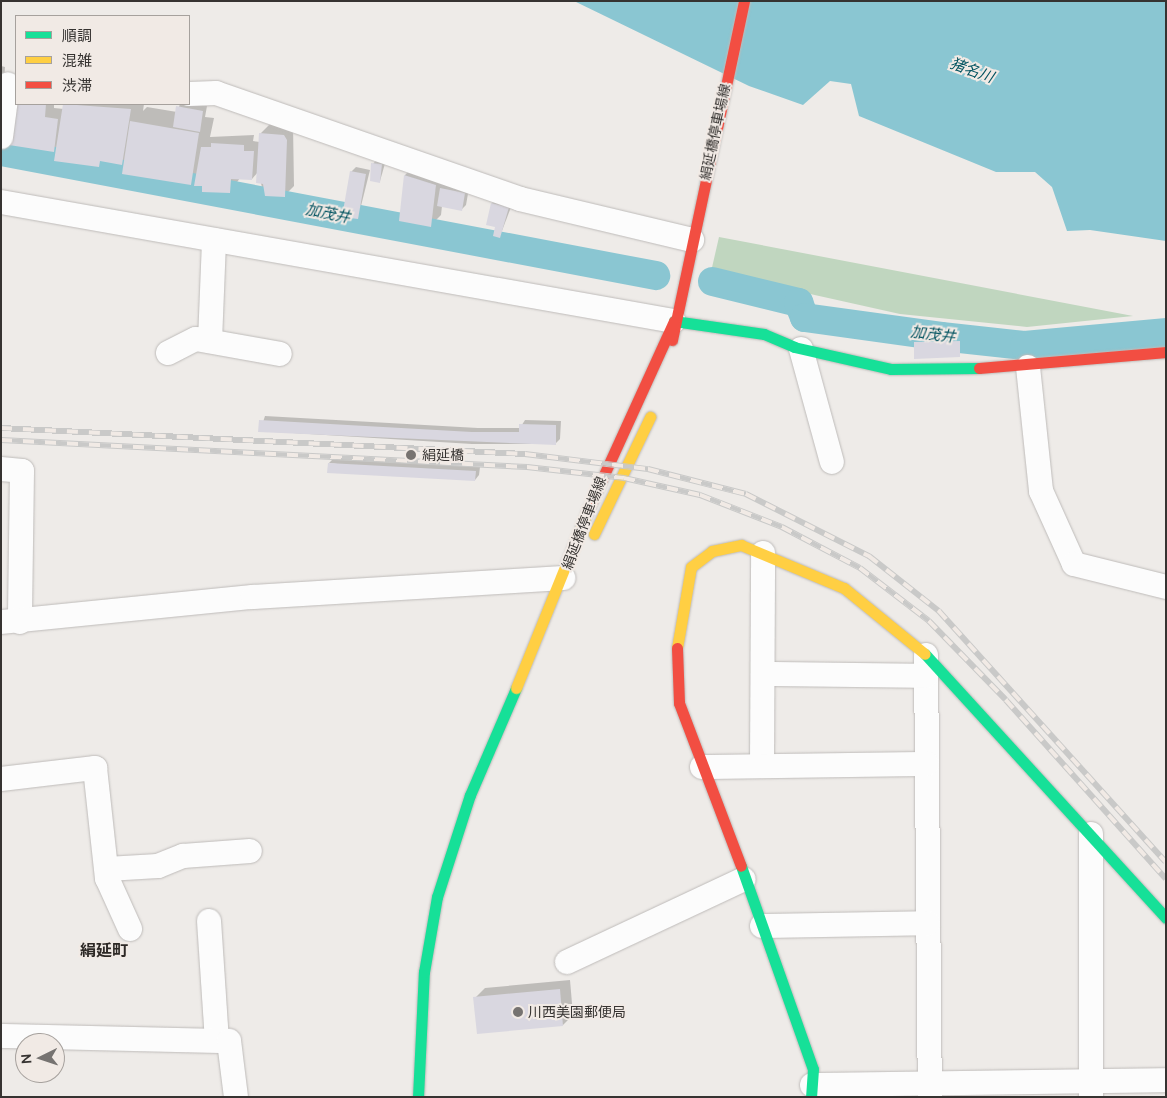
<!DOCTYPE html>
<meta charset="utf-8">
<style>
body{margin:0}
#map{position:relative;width:1167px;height:1098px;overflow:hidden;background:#eeebe8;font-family:Ubuntu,"Noto Sans JP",sans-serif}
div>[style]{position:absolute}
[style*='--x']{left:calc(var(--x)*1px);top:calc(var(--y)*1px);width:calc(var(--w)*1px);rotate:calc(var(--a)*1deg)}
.green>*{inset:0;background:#c0d6bf}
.water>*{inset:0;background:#8ac6d2}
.shadow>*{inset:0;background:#0003}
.canal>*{height:29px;margin:-14.5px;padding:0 14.5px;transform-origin:14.5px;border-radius:14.5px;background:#8ac6d2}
.building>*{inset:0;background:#d9d7e0}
.roads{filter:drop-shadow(0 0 1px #bebbb9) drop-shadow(0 0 1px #bebbb9)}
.street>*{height:24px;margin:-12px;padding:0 12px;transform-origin:12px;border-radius:12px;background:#fcfcfc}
.fast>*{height:11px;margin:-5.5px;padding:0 5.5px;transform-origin:5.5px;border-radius:5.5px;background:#16e098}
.slow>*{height:11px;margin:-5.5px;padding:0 5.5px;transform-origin:5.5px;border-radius:5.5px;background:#ffcf43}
.jam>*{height:11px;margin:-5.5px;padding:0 5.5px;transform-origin:5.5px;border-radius:5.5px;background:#f24e42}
.rail>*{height:5.5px;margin-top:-2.75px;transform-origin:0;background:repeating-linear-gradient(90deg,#f1eae5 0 11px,#c9c9c8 0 22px);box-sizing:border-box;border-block:1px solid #c9c9c8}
.dots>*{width:14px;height:14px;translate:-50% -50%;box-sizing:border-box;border:2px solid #f1eae5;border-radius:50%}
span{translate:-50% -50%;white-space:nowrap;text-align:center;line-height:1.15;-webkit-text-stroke:4px #f1eae5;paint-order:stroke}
.street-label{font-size:14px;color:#363331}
.poi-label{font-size:14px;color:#363331}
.left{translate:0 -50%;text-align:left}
.water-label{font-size:15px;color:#025360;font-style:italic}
.quarter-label{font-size:16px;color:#2d2825;font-weight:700}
.frame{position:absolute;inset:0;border:2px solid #363331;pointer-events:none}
.legend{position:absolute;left:15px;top:15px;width:175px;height:90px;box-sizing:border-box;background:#f1eae5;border:1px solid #a6a19d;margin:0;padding:6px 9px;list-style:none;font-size:15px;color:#363331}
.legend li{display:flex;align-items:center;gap:10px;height:25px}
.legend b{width:25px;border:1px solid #a6a19d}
.north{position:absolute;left:15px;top:1033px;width:50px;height:50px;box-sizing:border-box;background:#f1eae5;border:1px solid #a6a19d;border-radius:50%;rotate:266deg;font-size:14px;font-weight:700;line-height:20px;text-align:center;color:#363331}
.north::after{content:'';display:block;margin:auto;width:18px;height:22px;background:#767371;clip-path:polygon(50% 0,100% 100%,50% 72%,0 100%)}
</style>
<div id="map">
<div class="green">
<i style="clip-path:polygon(719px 237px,1133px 316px,1027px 327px,900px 314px,711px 272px)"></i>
</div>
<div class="water">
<i style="clip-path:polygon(574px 1px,1166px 1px,1166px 241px,1090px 230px,1067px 231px,1052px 187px,1035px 172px,996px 172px,859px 116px,851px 84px,830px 81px,803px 105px,749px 86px)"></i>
</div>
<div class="shadow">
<i style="clip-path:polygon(1px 66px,5px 67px,1px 124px)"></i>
<i style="clip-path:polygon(189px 103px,207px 106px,205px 117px,214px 118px,210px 137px,254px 135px,253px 141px,260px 142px,260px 134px,270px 124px,293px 125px,294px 186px,284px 196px,263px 191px,258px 172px,252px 179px,240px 178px,230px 192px,203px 185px,196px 178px,190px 184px,125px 160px,104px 161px,99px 166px,58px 146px,53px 150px,16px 104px,54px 104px,54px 108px,64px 109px,65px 104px,144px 104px,143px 111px,147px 107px,177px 112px,180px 104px)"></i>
<i style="clip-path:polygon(377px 159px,386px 160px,380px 181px,373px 164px)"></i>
<i style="clip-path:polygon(415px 165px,469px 188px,466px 205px,461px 210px,442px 206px,441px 215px,431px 225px,400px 220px,405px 175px)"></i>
<i style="clip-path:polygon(356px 167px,370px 170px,358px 218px,351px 172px)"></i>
<i style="clip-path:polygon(497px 199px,513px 202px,500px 236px,492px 203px)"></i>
<i style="clip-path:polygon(964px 337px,959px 356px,915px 343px,920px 338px)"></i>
<i style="clip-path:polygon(265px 416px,478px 428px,520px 428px,525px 420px,561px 421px,560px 439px,555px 444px,472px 444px,260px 431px)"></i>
<i style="clip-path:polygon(334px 458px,480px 467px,479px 475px,475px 480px,329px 463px)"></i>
<i style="clip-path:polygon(570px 980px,573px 1015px,563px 1025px,475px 998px,485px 988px)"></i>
</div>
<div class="canal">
<i style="--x:1;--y:151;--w:666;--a:10.74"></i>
<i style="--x:712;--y:281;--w:89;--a:13.7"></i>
<i style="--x:798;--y:302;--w:16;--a:68"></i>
<i style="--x:804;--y:317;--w:138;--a:7.9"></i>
<i style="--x:941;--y:336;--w:83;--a:6.2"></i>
<i style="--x:1024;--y:345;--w:143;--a:-5.2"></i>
</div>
<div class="building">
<i style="clip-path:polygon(15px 104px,46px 104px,45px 117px,58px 119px,54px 152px,9px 145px)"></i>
<i style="clip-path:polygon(63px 104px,131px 109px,122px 165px,100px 161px,99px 167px,54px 161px)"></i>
<i style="clip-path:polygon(176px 106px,203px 111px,200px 132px,173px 127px)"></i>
<i style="clip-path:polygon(130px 121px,199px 133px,191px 185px,122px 174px)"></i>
<i style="clip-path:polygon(259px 133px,284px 135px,287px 140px,285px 197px,265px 196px,263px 184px,256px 183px)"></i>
<i style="clip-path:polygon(211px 143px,244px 145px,244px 151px,254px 151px,252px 180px,231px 179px,230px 193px,202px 192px,202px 186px,194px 186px,201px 147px,211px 147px)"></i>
<i style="clip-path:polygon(371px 163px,382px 164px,380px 183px,370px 181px)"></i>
<i style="clip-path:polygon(350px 171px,366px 174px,358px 219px,342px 217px)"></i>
<i style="clip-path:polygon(404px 175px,436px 185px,431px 227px,399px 221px)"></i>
<i style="clip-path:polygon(440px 188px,465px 193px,462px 211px,437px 206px)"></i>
<i style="clip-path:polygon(491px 203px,509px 207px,500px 238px,493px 236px,495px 227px,486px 225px)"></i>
<i style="clip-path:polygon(960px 341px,960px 357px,914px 359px,914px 342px)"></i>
<i style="clip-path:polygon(259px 420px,472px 432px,519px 432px,519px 424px,556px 425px,556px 445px,258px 432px)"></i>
<i style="clip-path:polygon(328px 463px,476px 471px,475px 481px,327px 473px)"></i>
<i style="clip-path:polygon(560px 989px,563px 1026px,477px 1034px,473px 997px)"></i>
</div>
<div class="roads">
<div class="street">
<i style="--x:189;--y:94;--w:27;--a:-2"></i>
<i style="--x:216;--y:93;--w:322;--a:19.2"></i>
<i style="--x:520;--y:199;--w:177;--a:13.4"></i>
<i style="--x:1;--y:137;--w:53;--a:-82.5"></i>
<i style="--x:1;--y:202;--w:683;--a:10.03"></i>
<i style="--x:210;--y:341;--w:101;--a:-87.7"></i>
<i style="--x:801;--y:349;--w:117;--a:74.7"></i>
<i style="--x:168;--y:353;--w:31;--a:-27"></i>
<i style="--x:196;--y:339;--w:85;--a:10.1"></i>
<i style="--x:1028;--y:367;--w:125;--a:84"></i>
<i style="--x:1041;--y:491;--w:80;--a:65.7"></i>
<i style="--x:1074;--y:564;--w:95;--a:14"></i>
<i style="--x:1;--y:469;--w:21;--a:5"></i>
<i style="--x:22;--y:471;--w:151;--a:90.8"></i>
<i style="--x:1;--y:622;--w:253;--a:-5.7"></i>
<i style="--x:253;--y:597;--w:311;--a:-3.5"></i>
<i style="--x:926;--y:655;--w:442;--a:89.5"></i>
<i style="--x:765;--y:674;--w:161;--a:0.7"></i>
<i style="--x:762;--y:765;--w:212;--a:-89.7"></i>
<i style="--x:702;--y:767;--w:225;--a:-0.8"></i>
<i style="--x:1;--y:779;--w:95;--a:-6.7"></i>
<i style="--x:95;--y:768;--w:111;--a:83.8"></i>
<i style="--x:107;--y:878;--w:56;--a:65.7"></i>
<i style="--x:107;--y:869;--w:51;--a:-3.4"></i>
<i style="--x:158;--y:866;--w:27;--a:-22"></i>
<i style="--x:183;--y:856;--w:67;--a:-4.3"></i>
<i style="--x:209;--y:921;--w:119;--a:86.2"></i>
<i style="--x:762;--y:926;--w:166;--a:-1"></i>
<i style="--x:567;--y:962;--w:195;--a:-25.1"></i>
<i style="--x:1;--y:1036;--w:228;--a:1.3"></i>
<i style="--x:229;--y:1041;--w:56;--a:82.9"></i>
<i style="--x:812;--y:1085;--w:354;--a:-0.8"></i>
<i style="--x:1091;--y:1097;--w:263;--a:-90"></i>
</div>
<div class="fast">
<i style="--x:674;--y:321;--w:91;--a:8.2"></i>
<i style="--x:764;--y:334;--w:33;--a:23"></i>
<i style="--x:794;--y:347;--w:99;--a:12.8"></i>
<i style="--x:891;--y:369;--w:88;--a:-0.7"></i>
<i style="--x:925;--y:654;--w:357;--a:47.6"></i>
<i style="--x:741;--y:866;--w:215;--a:70.5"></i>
<i style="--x:813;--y:1069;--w:28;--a:94"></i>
<i style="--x:418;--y:1097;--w:125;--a:-87.3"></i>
<i style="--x:424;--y:972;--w:76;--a:-80.2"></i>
<i style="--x:437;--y:897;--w:107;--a:-72.1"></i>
<i style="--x:470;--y:795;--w:116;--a:-66.7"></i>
</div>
<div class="slow">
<i style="--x:594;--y:534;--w:130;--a:-64.4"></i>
<i style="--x:677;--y:648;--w:82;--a:-80.2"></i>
<i style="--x:691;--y:567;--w:26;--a:-37"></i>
<i style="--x:712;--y:551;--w:30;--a:-12"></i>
<i style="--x:741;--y:545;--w:112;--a:22.7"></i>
<i style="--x:844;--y:588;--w:104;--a:39.2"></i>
<i style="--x:516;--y:688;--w:190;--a:-68"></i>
</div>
<div class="jam">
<i style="--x:672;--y:340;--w:347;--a:-78"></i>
<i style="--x:979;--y:368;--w:188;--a:-4.9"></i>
<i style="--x:587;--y:512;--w:210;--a:-65.5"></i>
<i style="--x:677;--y:648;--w:55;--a:87.9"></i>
<i style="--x:679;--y:703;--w:174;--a:69.2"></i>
</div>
</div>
<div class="rail">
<i style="--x:1;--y:428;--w:525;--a:2.84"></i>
<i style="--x:525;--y:454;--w:124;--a:7"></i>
<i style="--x:648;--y:469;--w:101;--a:14.3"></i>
<i style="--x:746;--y:494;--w:138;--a:26.8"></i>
<i style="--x:869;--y:556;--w:89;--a:38.2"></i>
<i style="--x:939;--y:611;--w:338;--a:47.9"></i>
<i style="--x:1;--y:440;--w:527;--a:2.94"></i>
<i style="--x:527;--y:467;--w:98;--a:6.5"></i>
<i style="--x:624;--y:478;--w:78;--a:12.6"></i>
<i style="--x:700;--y:495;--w:88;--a:21.3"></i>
<i style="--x:782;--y:527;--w:88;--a:27.7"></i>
<i style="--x:860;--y:568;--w:87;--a:37.5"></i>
<i style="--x:929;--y:621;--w:110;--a:45.7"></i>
<i style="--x:1006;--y:700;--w:240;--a:48.2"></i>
</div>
<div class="dots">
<i style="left:411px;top:455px;background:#767371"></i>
<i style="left:518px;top:1012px;background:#767371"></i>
</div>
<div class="street-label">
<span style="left:715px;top:132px;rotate:-78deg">絹延橋停車場線</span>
<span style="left:584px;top:523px;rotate:-69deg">絹延橋停車場線</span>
</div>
<div class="poi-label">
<span class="left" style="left:422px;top:455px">絹延橋</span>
<span class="left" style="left:528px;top:1012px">川西美園郵便局</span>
</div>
<div class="water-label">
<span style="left:972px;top:70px;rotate:20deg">猪名川</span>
<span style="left:328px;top:213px;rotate:11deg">加茂井</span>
<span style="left:933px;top:334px;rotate:7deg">加茂井</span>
</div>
<div class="quarter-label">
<span style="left:104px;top:950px">絹延町</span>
</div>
<div class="frame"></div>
<ul class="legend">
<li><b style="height:6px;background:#16e098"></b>順調</li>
<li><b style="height:6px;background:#ffcf43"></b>混雑</li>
<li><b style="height:6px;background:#f24e42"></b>渋滞</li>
</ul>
<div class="north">N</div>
</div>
